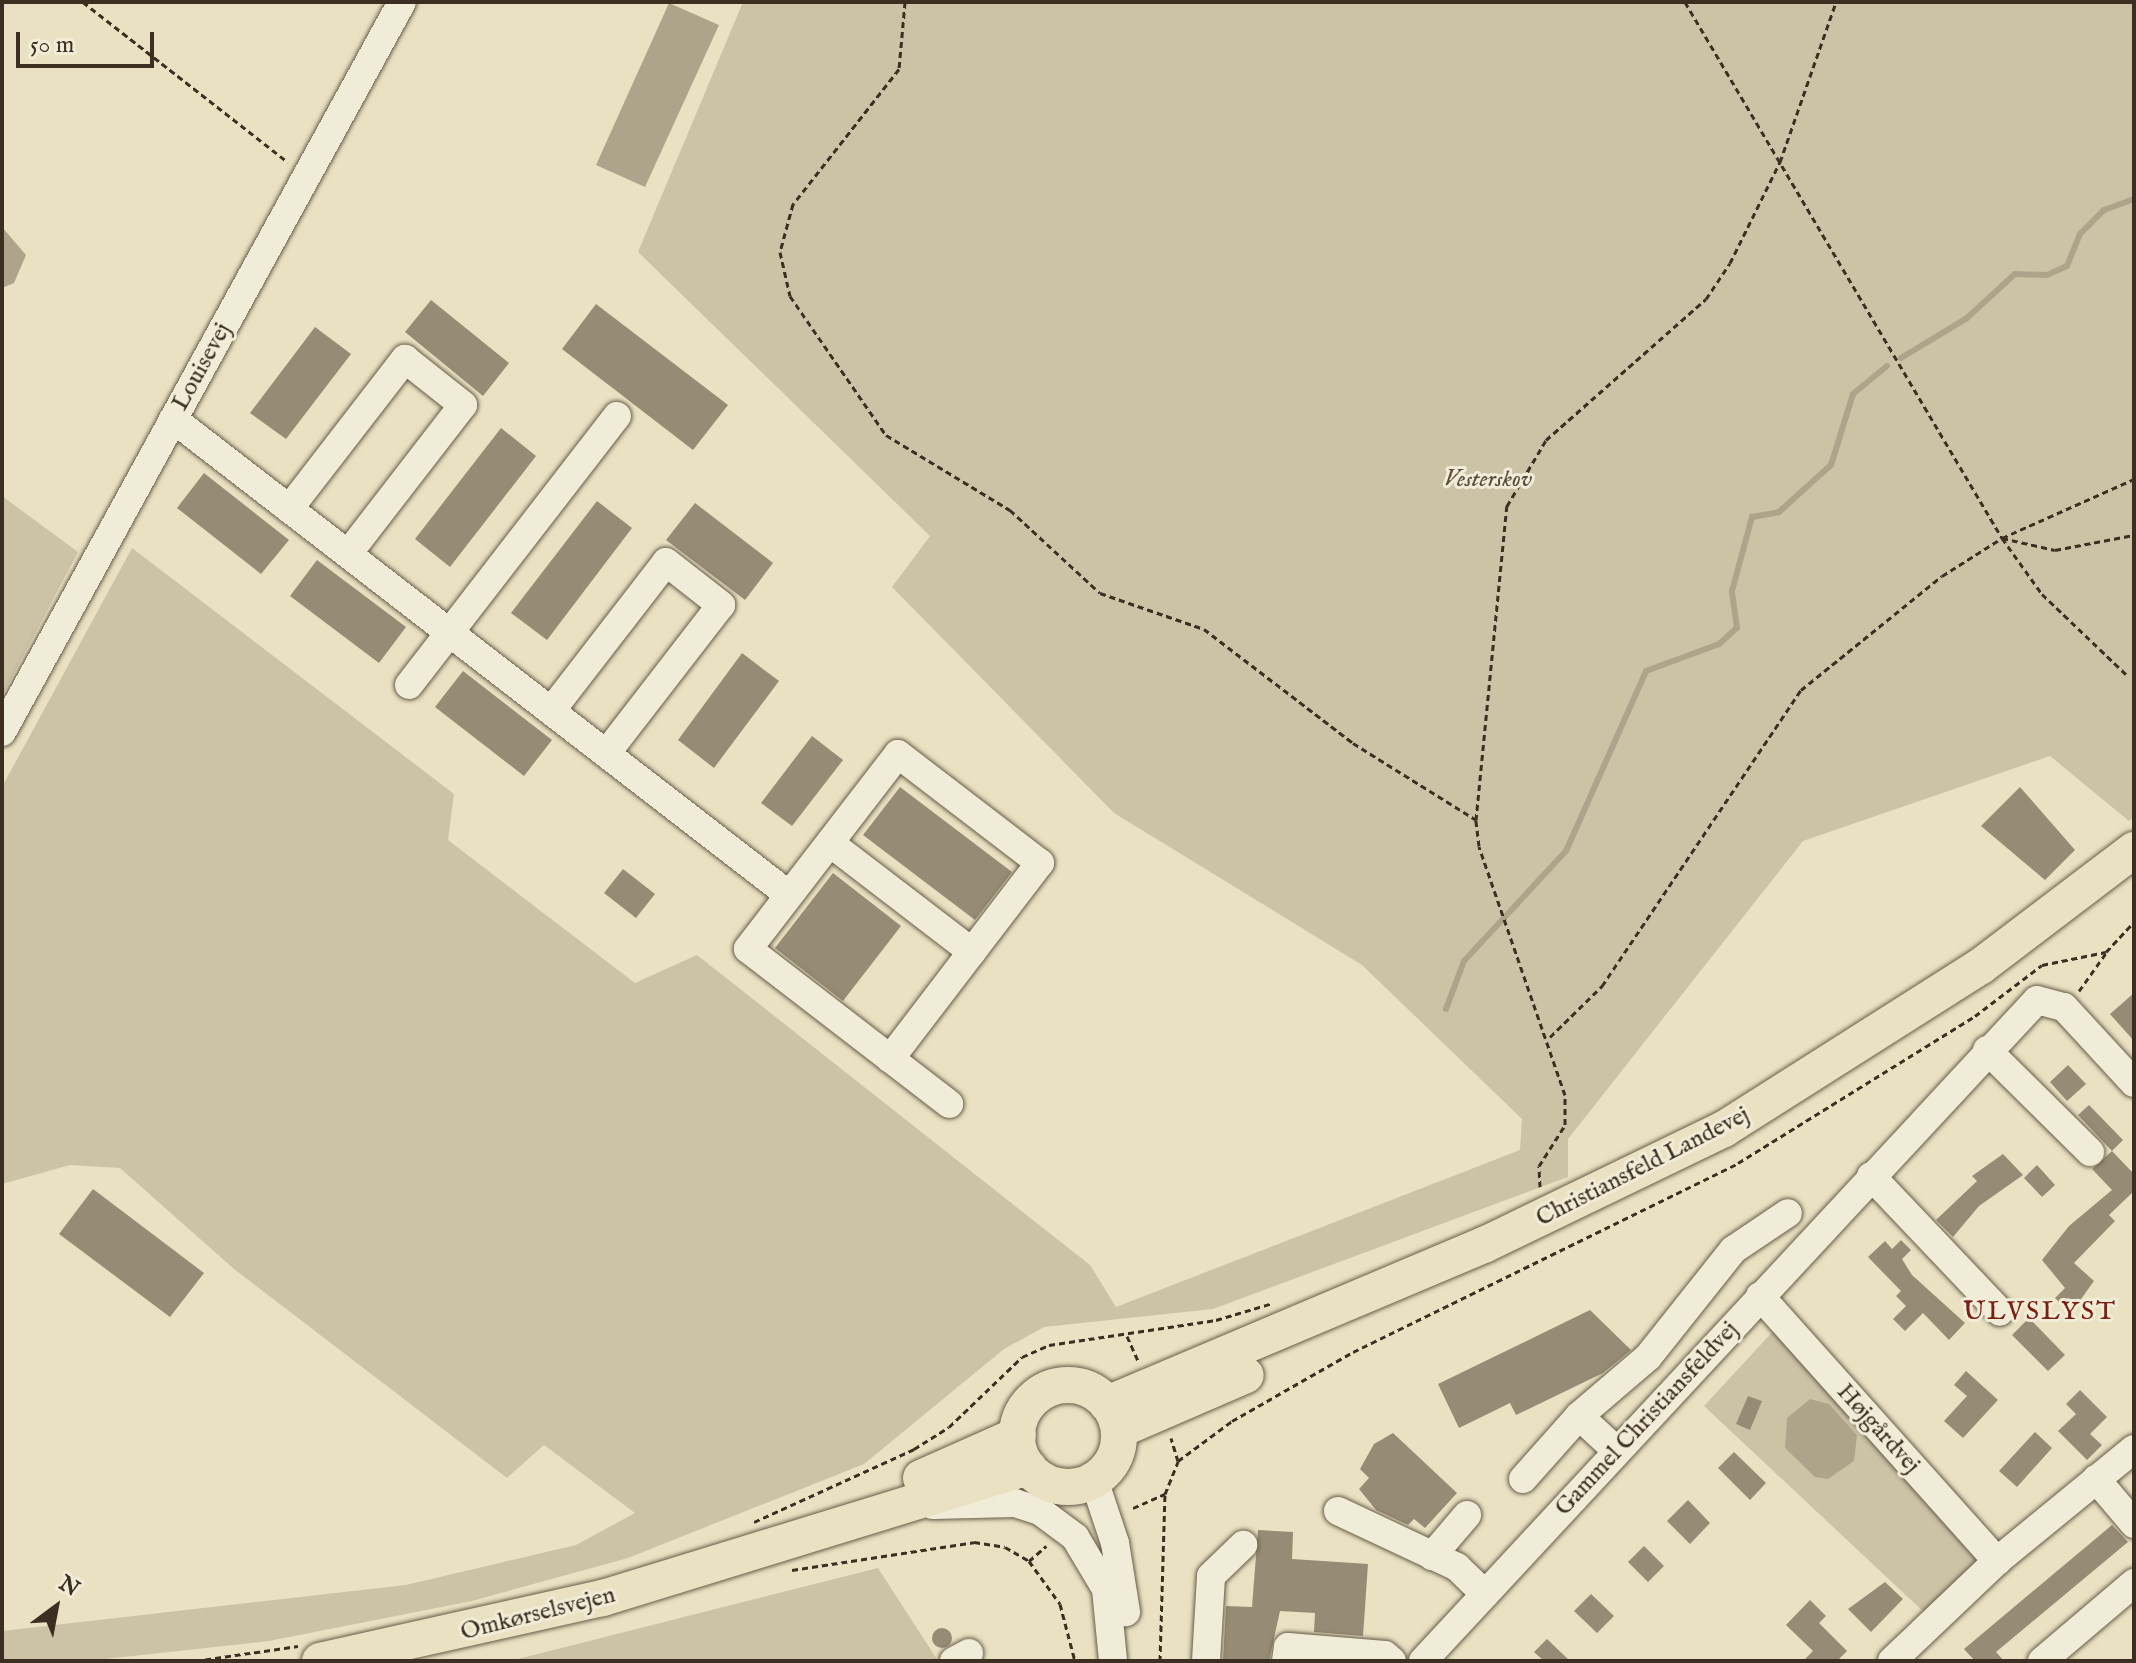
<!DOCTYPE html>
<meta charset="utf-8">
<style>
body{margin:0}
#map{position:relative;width:2136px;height:1663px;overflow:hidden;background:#e9e1c2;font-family:"IM FELL English",serif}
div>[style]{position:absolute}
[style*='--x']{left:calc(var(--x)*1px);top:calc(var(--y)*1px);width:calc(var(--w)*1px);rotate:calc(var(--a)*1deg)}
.green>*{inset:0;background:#ccc3a7}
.water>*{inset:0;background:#aea48b}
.stream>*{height:6px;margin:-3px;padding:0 3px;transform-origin:3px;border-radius:3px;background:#aea48b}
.building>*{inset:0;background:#968c75}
.round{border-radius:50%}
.path>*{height:3px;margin-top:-1.5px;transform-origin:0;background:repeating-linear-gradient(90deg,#3c2f21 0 6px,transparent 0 10px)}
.roads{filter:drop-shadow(0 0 2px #675c49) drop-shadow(0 0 2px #675c49)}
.minor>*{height:28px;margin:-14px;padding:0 14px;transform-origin:14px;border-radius:14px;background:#f1ecd7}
.major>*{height:36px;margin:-18px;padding:0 18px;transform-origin:18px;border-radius:18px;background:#e9e1c2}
.major>.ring{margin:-18px;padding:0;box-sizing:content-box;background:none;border:36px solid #e9e1c2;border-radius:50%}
span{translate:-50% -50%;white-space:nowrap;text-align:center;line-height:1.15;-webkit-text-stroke:6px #f1ecd7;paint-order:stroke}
.street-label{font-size:24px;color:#3c2f21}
.park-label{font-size:24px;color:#594d3c;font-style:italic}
.neighbourhood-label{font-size:26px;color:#7a1f14;letter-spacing:2px}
.frame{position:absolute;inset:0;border:4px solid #3c2f21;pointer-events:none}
.north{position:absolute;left:16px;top:1567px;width:80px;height:80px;-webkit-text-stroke:6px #f1ecd7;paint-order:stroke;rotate:32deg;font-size:22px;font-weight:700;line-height:32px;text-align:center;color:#3c2f21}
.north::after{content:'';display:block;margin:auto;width:28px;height:36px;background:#3c2f21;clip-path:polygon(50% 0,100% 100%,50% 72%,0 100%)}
.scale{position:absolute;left:16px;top:32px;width:138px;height:36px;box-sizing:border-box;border:4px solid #3c2f21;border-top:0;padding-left:10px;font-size:24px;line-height:28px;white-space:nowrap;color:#3c2f21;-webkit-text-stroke:6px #f1ecd7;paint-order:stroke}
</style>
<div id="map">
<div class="green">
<i style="clip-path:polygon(743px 2px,2134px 2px,2134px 817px,2129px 821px,2050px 756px,1803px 841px,1568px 1139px,1568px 1177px,1213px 1309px,1044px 1327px,1004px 1349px,864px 1464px,628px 1558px,472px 1601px,269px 1641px,87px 1661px,2px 1661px,2px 1631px,406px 1585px,576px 1545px,635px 1513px,544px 1445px,507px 1478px,234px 1269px,120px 1168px,70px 1165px,2px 1184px,2px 787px,132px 548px,454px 794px,448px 840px,635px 983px,697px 955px,1090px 1265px,1116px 1307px,1520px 1150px,1522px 1119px,1362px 965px,1114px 813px,892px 587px,930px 536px,638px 252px)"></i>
<i style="clip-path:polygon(2px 496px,78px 552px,2px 696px)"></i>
<i style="clip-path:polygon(1777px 1327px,1979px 1555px,1978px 1568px,1926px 1614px,1704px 1406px)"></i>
<i style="clip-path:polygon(878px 1568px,938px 1661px,510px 1661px)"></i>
</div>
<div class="water">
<i style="clip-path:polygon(669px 3px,719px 25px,645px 187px,596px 165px)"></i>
<i style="clip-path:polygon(2px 227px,26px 255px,14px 283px,2px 288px)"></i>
<i style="clip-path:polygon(1810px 1399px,1829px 1404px,1857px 1435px,1854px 1461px,1828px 1479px,1815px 1477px,1785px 1448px,1787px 1418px)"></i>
</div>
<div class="stream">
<i style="--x:1901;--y:358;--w:77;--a:-31.2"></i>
<i style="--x:1967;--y:318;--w:65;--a:-42.5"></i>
<i style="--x:2015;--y:274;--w:32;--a:2"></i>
<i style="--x:2047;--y:275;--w:22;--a:-24"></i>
<i style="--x:2067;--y:266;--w:35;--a:-68"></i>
<i style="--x:2080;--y:234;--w:34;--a:-45"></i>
<i style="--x:2104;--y:210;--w:32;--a:-20"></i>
<i style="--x:1446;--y:1009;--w:51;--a:-69.4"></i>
<i style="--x:1464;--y:961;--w:150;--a:-47.2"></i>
<i style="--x:1566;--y:851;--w:197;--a:-66"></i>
<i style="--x:1646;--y:671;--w:78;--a:-20.3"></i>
<i style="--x:1719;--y:644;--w:24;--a:-42"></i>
<i style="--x:1737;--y:628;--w:37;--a:-98"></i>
<i style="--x:1732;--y:591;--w:77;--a:-74.9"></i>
<i style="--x:1752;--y:517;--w:27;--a:-10"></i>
<i style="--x:1779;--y:512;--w:70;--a:-42.1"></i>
<i style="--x:1831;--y:465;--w:74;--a:-72.8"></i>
<i style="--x:1853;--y:394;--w:44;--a:-39.5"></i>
</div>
<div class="building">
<i style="clip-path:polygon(431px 300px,509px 363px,483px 396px,405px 332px)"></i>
<i style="clip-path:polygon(596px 304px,728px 405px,693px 450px,562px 349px)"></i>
<i style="clip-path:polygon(315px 327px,351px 354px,286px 439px,250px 413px)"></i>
<i style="clip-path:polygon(501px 428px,536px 456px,450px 567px,415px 539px)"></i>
<i style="clip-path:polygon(204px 473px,289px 540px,261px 574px,177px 508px)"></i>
<i style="clip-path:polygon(597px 501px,632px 528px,547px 640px,511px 613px)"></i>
<i style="clip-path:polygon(695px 503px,773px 563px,745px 600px,666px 540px)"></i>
<i style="clip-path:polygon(317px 560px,406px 627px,379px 663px,290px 596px)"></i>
<i style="clip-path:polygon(742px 653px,779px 681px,714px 768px,678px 740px)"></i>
<i style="clip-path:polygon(463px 671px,552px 740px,524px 776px,435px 707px)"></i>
<i style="clip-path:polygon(812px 736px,843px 760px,792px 826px,761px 803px)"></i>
<i style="clip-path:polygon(900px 787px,1012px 872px,975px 920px,863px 835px)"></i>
<i style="clip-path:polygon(2020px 787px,2075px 850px,2045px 880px,1981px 826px)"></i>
<i style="clip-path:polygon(623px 869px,655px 894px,636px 918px,604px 893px)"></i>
<i style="clip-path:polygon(833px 873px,901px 926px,843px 1001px,775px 948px)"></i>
<i style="clip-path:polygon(2134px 993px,2134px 1041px,2110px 1014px)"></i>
<i style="clip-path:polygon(2068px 1065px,2086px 1084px,2067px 1101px,2050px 1082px)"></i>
<i style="clip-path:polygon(2089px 1105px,2123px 1140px,2112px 1151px,2078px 1115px)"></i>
<i style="clip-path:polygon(2112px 1151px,2134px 1174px,2134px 1191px,2109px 1215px,2115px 1221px,2074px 1263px,2094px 1281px,2071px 1313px,2055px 1298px,2065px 1288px,2042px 1260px,2069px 1226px,2112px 1190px,2092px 1169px)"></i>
<i style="clip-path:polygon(2003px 1154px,2023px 1175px,1979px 1206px,1953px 1237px,1936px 1220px,1977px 1181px,1972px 1176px)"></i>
<i style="clip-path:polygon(2037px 1165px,2055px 1185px,2042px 1197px,2024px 1178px)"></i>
<i style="clip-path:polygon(93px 1189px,204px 1273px,170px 1317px,59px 1234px)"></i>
<i style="clip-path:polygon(1901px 1240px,1911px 1250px,1902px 1259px,1912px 1275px,1965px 1323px,1949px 1340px,1923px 1313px,1905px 1331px,1893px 1319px,1906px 1306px,1896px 1296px,1901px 1291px,1868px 1257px,1885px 1241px,1892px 1249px)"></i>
<i style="clip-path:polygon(1590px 1310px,1631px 1350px,1603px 1373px,1516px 1415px,1510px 1403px,1459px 1428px,1438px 1384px)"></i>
<i style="clip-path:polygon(2029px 1318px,2065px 1355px,2048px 1371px,2012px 1335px)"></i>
<i style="clip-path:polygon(1966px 1371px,1998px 1400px,1963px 1438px,1944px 1421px,1967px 1396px,1954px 1385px)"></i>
<i style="clip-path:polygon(2080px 1390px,2107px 1417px,2090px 1434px,2102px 1445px,2087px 1460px,2058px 1431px,2076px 1414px,2066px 1404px)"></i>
<i style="clip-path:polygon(1748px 1396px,1762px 1401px,1750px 1430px,1736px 1424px)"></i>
<i style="clip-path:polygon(2035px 1432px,2052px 1448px,2017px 1487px,1999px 1471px)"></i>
<i style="clip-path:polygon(1393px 1433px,1457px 1493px,1425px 1528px,1414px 1519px,1408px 1525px,1376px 1510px,1359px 1489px,1369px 1478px,1360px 1469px,1374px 1444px)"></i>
<i style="clip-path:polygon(1734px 1452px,1766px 1483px,1750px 1500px,1718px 1468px)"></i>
<i style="clip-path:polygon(1688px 1500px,1710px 1523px,1690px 1544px,1667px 1521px)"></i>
<i style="clip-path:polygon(2112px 1525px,2128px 1542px,1996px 1652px,2004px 1661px,1975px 1661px,1964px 1649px)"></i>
<i style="clip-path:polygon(1258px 1530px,1293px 1532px,1292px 1559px,1368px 1564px,1363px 1636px,1314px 1632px,1315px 1613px,1280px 1611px,1269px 1661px,1223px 1661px,1226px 1606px,1252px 1607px)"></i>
<i style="clip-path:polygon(1644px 1546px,1664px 1566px,1648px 1582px,1628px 1562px)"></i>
<i style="clip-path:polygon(1885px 1582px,1903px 1599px,1871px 1632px,1848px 1609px)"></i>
<i style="clip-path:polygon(1591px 1594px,1614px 1616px,1597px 1633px,1574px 1611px)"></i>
<i style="clip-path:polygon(1810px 1600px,1826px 1616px,1819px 1623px,1847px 1651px,1837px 1661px,1803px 1661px,1813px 1651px,1786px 1625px)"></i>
<i class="round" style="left:932px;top:1628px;width:20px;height:20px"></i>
<i style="clip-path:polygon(1547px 1639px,1570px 1661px,1544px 1661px,1534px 1652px)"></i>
</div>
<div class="path">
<i style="--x:83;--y:2;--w:260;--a:38"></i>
<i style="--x:905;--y:2;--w:67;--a:95.1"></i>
<i style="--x:899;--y:69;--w:172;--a:128.1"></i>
<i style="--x:793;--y:204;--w:50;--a:105.2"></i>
<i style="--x:780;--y:252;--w:45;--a:77.2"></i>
<i style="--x:790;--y:296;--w:169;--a:55.4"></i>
<i style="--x:886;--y:435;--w:145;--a:31.2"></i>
<i style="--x:1010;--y:510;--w:122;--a:42.7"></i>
<i style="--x:1100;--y:593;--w:110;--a:19.1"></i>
<i style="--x:1204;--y:629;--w:188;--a:37.4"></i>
<i style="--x:1353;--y:743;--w:145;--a:32"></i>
<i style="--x:1685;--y:2;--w:623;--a:59.4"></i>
<i style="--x:2002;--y:538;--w:69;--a:54.5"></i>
<i style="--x:2042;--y:594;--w:120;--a:43.7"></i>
<i style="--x:2002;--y:538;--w:54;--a:12.8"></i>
<i style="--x:2055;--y:550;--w:80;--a:-10.8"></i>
<i style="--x:2079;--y:991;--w:47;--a:-54.6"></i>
<i style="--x:1550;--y:1037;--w:73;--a:-44.4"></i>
<i style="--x:1602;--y:986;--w:357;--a:-56.1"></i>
<i style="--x:1801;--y:690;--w:181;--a:-39"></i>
<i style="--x:1942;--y:576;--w:71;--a:-32.3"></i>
<i style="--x:2002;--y:538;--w:145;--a:-24.1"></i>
<i style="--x:1540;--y:1187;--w:21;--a:-93"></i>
<i style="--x:1539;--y:1166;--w:49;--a:-57.6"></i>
<i style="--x:1565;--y:1125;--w:30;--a:-90"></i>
<i style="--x:1565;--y:1095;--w:263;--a:-109.1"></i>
<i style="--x:1479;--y:846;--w:26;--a:-97"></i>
<i style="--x:1476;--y:820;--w:316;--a:-84.4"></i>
<i style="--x:1507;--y:506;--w:77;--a:-59.4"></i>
<i style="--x:1546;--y:440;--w:213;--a:-41.4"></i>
<i style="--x:1706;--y:299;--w:43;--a:-56.3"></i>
<i style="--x:1730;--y:263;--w:113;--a:-63.7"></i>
<i style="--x:1780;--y:162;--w:170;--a:-70.7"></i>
<i style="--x:1127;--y:1336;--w:27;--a:66"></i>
<i style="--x:1178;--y:1461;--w:67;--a:-36.5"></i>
<i style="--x:1232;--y:1421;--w:139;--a:-29.7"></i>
<i style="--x:1353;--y:1352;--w:429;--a:-26.1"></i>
<i style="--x:1738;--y:1163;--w:279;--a:-31.8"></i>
<i style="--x:1975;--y:1016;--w:84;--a:-37.3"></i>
<i style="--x:2042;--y:965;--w:65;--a:-11.5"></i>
<i style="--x:2106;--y:952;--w:41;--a:-47"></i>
<i style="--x:1133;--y:1508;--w:35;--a:-24"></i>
<i style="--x:1165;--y:1494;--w:35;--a:-68"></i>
<i style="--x:1178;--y:1461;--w:24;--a:-107"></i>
<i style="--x:754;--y:1522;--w:176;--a:-24.5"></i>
<i style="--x:914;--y:1449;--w:41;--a:-32.2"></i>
<i style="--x:949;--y:1427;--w:101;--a:-43.8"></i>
<i style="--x:1022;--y:1357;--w:30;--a:-24"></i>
<i style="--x:1049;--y:1345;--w:169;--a:-8.5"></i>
<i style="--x:1216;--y:1320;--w:59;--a:-16.6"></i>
<i style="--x:1029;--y:1561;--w:23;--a:-41"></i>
<i style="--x:792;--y:1570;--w:184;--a:-8.7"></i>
<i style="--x:974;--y:1542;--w:31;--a:9"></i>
<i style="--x:1005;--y:1547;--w:28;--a:30"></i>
<i style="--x:1029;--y:1561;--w:53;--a:54.2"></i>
<i style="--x:1060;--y:1604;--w:59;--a:75.3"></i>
<i style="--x:195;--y:1661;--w:104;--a:-8.3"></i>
<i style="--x:1160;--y:1661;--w:167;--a:-88.3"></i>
</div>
<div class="roads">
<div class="minor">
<i style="--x:173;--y:419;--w:778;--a:37.69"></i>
<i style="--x:289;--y:509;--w:190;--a:-52.3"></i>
<i style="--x:405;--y:359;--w:74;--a:38.4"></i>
<i style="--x:463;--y:405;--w:188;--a:127.7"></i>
<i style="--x:409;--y:685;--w:340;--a:-52.3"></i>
<i style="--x:551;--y:711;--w:188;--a:-52.3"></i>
<i style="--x:666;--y:562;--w:70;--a:38"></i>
<i style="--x:721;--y:605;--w:188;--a:127.7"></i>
<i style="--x:2;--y:732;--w:832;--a:-61.28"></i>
<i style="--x:830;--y:843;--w:179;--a:37.5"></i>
<i style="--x:1987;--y:1050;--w:145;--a:44.7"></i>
<i style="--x:890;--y:1059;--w:247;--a:-52.6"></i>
<i style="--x:1040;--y:863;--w:179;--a:-142.5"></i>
<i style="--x:898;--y:754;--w:246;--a:127.6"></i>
<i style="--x:748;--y:949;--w:254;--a:37.6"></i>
<i style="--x:1871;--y:1176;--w:187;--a:46.5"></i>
<i style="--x:1760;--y:1296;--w:356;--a:48.2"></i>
<i style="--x:1997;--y:1561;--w:177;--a:-39.3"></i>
<i style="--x:1579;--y:1416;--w:91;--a:-40.5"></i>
<i style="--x:1648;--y:1357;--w:137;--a:-51.5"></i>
<i style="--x:1733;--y:1250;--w:66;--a:-33.9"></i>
<i style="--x:1523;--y:1479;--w:84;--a:-48.4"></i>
<i style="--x:1579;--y:1416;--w:52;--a:42.6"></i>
<i style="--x:2096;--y:1479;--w:59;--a:49.8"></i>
<i style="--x:1094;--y:1480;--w:66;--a:71.6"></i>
<i style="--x:1115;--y:1543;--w:70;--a:80.9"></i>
<i style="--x:933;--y:1505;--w:82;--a:-1.4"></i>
<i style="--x:1015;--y:1503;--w:26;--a:18"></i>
<i style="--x:1040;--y:1511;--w:44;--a:36.6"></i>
<i style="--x:1075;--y:1537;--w:61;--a:59.2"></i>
<i style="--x:1106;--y:1589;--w:72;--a:84.4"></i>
<i style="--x:1338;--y:1511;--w:132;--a:25.2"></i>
<i style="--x:1457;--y:1567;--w:39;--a:44"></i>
<i style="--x:1432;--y:1556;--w:54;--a:-49.5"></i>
<i style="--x:954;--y:1661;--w:17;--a:-28"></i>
<i style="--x:1206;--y:1661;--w:85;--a:-86.6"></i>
<i style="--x:1211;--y:1576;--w:45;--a:-44.1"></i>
<i style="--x:1286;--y:1661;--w:14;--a:-82"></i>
<i style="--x:1288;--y:1647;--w:97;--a:4.7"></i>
<i style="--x:1385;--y:1655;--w:9;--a:41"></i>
<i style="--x:1423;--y:1661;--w:902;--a:-47.11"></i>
<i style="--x:2037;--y:1000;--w:28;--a:15"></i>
<i style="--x:2064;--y:1007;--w:103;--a:47.4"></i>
<i style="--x:1892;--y:1661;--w:145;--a:-43.6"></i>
<i style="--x:2042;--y:1661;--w:121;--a:-40.3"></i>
</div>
<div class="major">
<i class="ring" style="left:1017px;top:1385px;width:66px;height:66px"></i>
<i style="--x:1107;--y:1404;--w:411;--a:-22.9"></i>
<i style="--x:1486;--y:1244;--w:264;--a:-25.8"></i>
<i style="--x:1724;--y:1129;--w:304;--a:-32.4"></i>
<i style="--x:1981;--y:966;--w:192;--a:-37.2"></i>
<i style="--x:1119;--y:1430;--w:138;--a:-23.4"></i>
<i style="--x:921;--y:1478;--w:106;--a:-23.9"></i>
<i style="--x:320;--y:1661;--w:290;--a:-12.6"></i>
<i style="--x:603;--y:1598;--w:445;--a:-17.1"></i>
</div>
</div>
<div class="street-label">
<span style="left:202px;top:367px;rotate:-61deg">Louisevej</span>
<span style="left:1643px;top:1167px;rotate:-27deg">Christiansfeld Landevej</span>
<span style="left:1647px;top:1419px;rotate:-47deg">Gammel Christiansfeldvej</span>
<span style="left:1878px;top:1429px;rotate:48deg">Højgårdvej</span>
<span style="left:538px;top:1614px;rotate:-14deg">Omkørselsvejen</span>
</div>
<div class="park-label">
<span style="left:1488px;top:480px">Vesterskov</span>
</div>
<div class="neighbourhood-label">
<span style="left:2040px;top:1312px">ULVSLYST</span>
</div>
<div class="frame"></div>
<div class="north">N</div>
<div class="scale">50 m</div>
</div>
